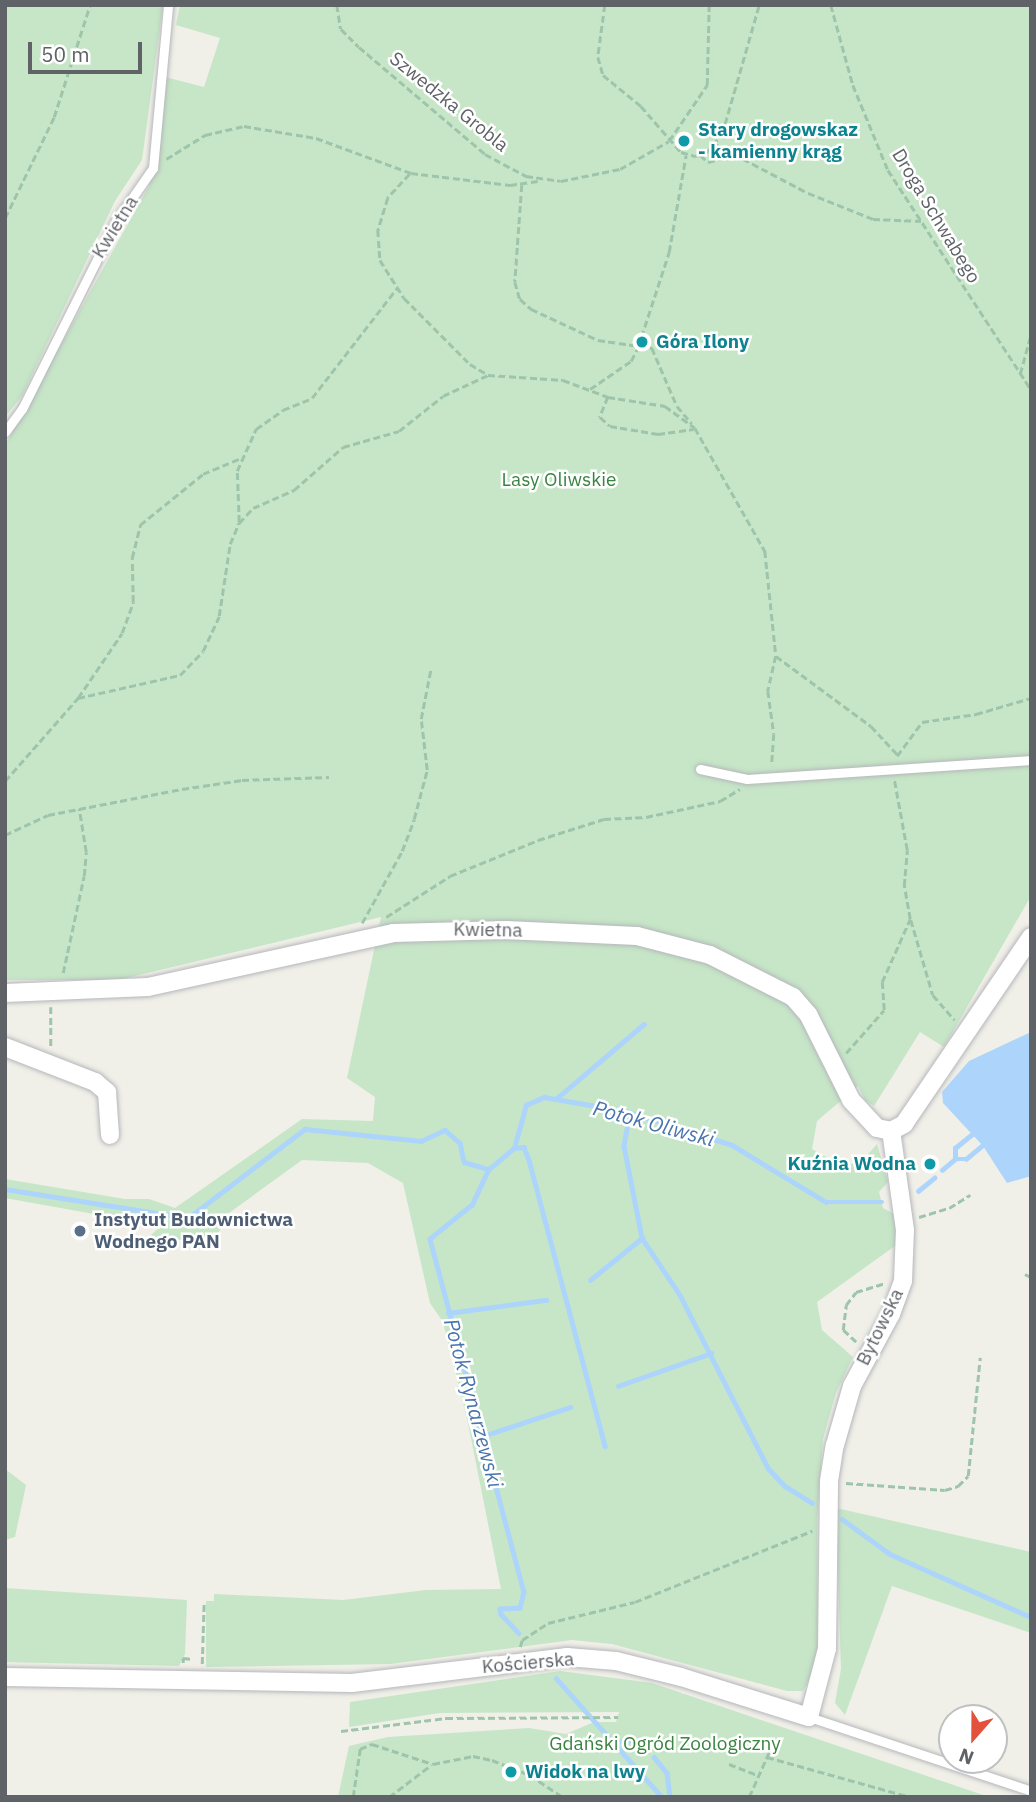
<!DOCTYPE html>
<meta charset="utf-8">
<style>
body{margin:0}
#map{position:relative;width:1036px;height:1802px;overflow:hidden;background:#f0efe8;font-family:"IBM Plex Sans",sans-serif}
div>[style]{position:absolute}
[style*='--x']{left:calc(var(--x)*1px);top:calc(var(--y)*1px);width:calc(var(--w)*1px);rotate:calc(var(--a)*1deg)}
.green>*{inset:0;background:#c6e6c7}
.water>*{inset:0;background:#add5fb}
.stream>*{height:4.5px;margin:-2.25px;padding:0 2.25px;transform-origin:2.25px;border-radius:2.25px;background:#add5fb}
.path>*{height:2.5px;margin-top:-1.25px;transform-origin:0;background:repeating-linear-gradient(90deg,#9ec5ab 0 7px,transparent 0 10.5px)}
.roads{filter:drop-shadow(0 0 2px #b5b7bb) drop-shadow(0 0 2px #b5b7bb)}
.service>*{height:9px;margin:-4.5px;padding:0 4.5px;transform-origin:4.5px;border-radius:4.5px;background:#fff}
.minor>*{height:18px;margin:-9px;padding:0 9px;transform-origin:9px;border-radius:9px;background:#fff}
.dots>*{width:19px;height:19px;translate:-50% -50%;box-sizing:border-box;border:4px solid #fff;border-radius:50%}
span{translate:-50% -50%;white-space:nowrap;text-align:center;line-height:1.15;-webkit-text-stroke:5px #fff;paint-order:stroke}
.street-label{font-size:19px;color:#5f6267}
.culture-label{font-size:19px;color:#0d838f;font-weight:700}
.left{translate:0 -50%;text-align:left}
.right{translate:-100% -50%;text-align:right}
.park-label{font-size:19px;color:#398440}
.service-label{font-size:19px;color:#4e5e75;font-weight:700}
.water-label{font-size:21px;color:#4975ae;font-style:italic}
.frame{position:absolute;inset:0;border:7px solid #5f6267;pointer-events:none}
.north{position:absolute;left:938px;top:1704px;width:70px;height:70px;box-sizing:border-box;background:#fff;border:2px solid #bfc0c2;border-radius:50%;rotate:201deg;font-size:19px;font-weight:700;line-height:28px;text-align:center;color:#5f6267}
.north::after{content:'';display:block;margin:auto;width:24px;height:32px;background:#e2513c;clip-path:polygon(50% 0,100% 100%,50% 72%,0 100%)}
.scale{position:absolute;left:28px;top:42px;width:114px;height:32px;box-sizing:border-box;border:4px solid #5f6267;border-top:0;padding-left:9px;font-size:21px;line-height:24px;white-space:nowrap;color:#5f6267;-webkit-text-stroke:5px #fff;paint-order:stroke}
</style>
<div id="map">
<div class="green">
<i style="clip-path:polygon(5px 5px,163px 5px,142px 160px,115px 201px,22px 396px,5px 417px)"></i>
<i style="clip-path:polygon(180px 5px,1031px 5px,1031px 896px,944px 1047px,920px 1032px,874px 1106px,865px 1100px,858px 1086px,817px 1121px,812px 1149px,844px 1167px,863px 1160px,877px 1144px,888px 1182px,879px 1192px,883px 1208px,894px 1214px,899px 1243px,817px 1302px,822px 1330px,853px 1357px,836px 1393px,823px 1439px,817px 1521px,818px 1663px,803px 1691px,787px 1691px,612px 1644px,572px 1640px,390px 1664px,206px 1667px,206px 1601px,214px 1601px,214px 1594px,343px 1600px,426px 1590px,501px 1589px,468px 1423px,443px 1322px,430px 1303px,403px 1183px,368px 1163px,302px 1160px,229px 1213px,214px 1241px,203px 1243px,150px 1236px,161px 1226px,5px 1198px,5px 1179px,125px 1199px,149px 1199px,175px 1208px,302px 1119px,373px 1121px,375px 1097px,347px 1078px,381px 917px,118px 980px,5px 980px,5px 445px,149px 186px,165px 77px,204px 87px,220px 38px,176px 25px)"></i>
<i style="clip-path:polygon(5px 1469px,26px 1485px,15px 1537px,5px 1540px)"></i>
<i style="clip-path:polygon(836px 1508px,1031px 1552px,1031px 1633px,892px 1586px,845px 1715px,835px 1703px,841px 1669px)"></i>
<i style="clip-path:polygon(5px 1588px,187px 1600px,185px 1654px,179px 1666px,5px 1662px)"></i>
<i style="clip-path:polygon(560px 1671px,652px 1683px,989px 1797px,338px 1797px,349px 1746px,388px 1737px,529px 1728px,566px 1734px,594px 1722px,616px 1722px,619px 1712px,440px 1713px,349px 1727px,350px 1702px)"></i>
</div>
<div class="water">
<i style="clip-path:polygon(1031px 1032px,1031px 1176px,1007px 1183px,983px 1146px,943px 1103px,942px 1092px,969px 1061px)"></i>
</div>
<div class="stream">
<i style="--x:557;--y:1098;--w:114;--a:-40.4"></i>
<i style="--x:630;--y:1112;--w:35;--a:100"></i>
<i style="--x:624;--y:1146;--w:94;--a:78.9"></i>
<i style="--x:642;--y:1238;--w:69;--a:56.3"></i>
<i style="--x:680;--y:1295;--w:194;--a:63"></i>
<i style="--x:768;--y:1468;--w:25;--a:47"></i>
<i style="--x:785;--y:1486;--w:32;--a:32"></i>
<i style="--x:514;--y:1148;--w:10;--a:-6"></i>
<i style="--x:524;--y:1147;--w:14;--a:69"></i>
<i style="--x:529;--y:1160;--w:296;--a:75.1"></i>
<i style="--x:955;--y:1159;--w:11;--a:-90"></i>
<i style="--x:955;--y:1148;--w:26;--a:-39"></i>
<i style="--x:489;--y:1169;--w:40;--a:115"></i>
<i style="--x:472;--y:1205;--w:54;--a:141"></i>
<i style="--x:430;--y:1239;--w:365;--a:75.1"></i>
<i style="--x:524;--y:1592;--w:16;--a:104"></i>
<i style="--x:520;--y:1608;--w:20;--a:177"></i>
<i style="--x:500;--y:1609;--w:5;--a:79"></i>
<i style="--x:501;--y:1614;--w:26;--a:47"></i>
<i style="--x:942;--y:1170;--w:17;--a:-40"></i>
<i style="--x:955;--y:1159;--w:11;--a:0"></i>
<i style="--x:966;--y:1159;--w:25;--a:-40"></i>
<i style="--x:5;--y:1189;--w:185;--a:9"></i>
<i style="--x:188;--y:1218;--w:147;--a:-37.3"></i>
<i style="--x:305;--y:1129;--w:117;--a:5.9"></i>
<i style="--x:421;--y:1141;--w:26;--a:-25"></i>
<i style="--x:445;--y:1130;--w:20;--a:41"></i>
<i style="--x:460;--y:1143;--w:19;--a:78"></i>
<i style="--x:464;--y:1162;--w:26;--a:16"></i>
<i style="--x:489;--y:1169;--w:33;--a:-40"></i>
<i style="--x:514;--y:1148;--w:45;--a:-74.4"></i>
<i style="--x:526;--y:1105;--w:20;--a:-24"></i>
<i style="--x:544;--y:1097;--w:82;--a:9.8"></i>
<i style="--x:625;--y:1111;--w:112;--a:17.6"></i>
<i style="--x:732;--y:1145;--w:110;--a:31.2"></i>
<i style="--x:826;--y:1202;--w:56;--a:0"></i>
<i style="--x:918;--y:1191;--w:21;--a:-39"></i>
<i style="--x:590;--y:1280;--w:67;--a:-38.9"></i>
<i style="--x:448;--y:1313;--w:99;--a:-7.6"></i>
<i style="--x:618;--y:1386;--w:99;--a:-19.5"></i>
<i style="--x:480;--y:1437;--w:95;--a:-18.4"></i>
<i style="--x:842;--y:1519;--w:59;--a:36.1"></i>
<i style="--x:890;--y:1554;--w:154;--a:24.1"></i>
<i style="--x:556;--y:1678;--w:159;--a:48.3"></i>
<i style="--x:616;--y:1742;--w:17;--a:-7"></i>
<i style="--x:633;--y:1740;--w:12;--a:31"></i>
<i style="--x:654;--y:1757;--w:21;--a:51"></i>
<i style="--x:667;--y:1773;--w:24;--a:83"></i>
</div>
<div class="path">
<i style="--x:337;--y:5;--w:24;--a:81"></i>
<i style="--x:341;--y:29;--w:25;--a:45"></i>
<i style="--x:359;--y:47;--w:165;--a:40.3"></i>
<i style="--x:485;--y:154;--w:47;--a:28.2"></i>
<i style="--x:526;--y:176;--w:35;--a:8"></i>
<i style="--x:561;--y:181;--w:60;--a:-11.5"></i>
<i style="--x:620;--y:169;--w:56;--a:-29.7"></i>
<i style="--x:669;--y:141;--w:68;--a:-55.8"></i>
<i style="--x:707;--y:85;--w:80;--a:-88.6"></i>
<i style="--x:605;--y:5;--w:52;--a:97.7"></i>
<i style="--x:598;--y:57;--w:19;--a:74"></i>
<i style="--x:603;--y:75;--w:49;--a:39.2"></i>
<i style="--x:641;--y:106;--w:61;--a:49"></i>
<i style="--x:681;--y:152;--w:15;--a:16"></i>
<i style="--x:695;--y:156;--w:11;--a:-15"></i>
<i style="--x:706;--y:153;--w:25;--a:-50"></i>
<i style="--x:722;--y:134;--w:134;--a:-74"></i>
<i style="--x:831;--y:5;--w:83;--a:74.6"></i>
<i style="--x:853;--y:85;--w:92;--a:67.6"></i>
<i style="--x:888;--y:170;--w:262;--a:56.9"></i>
<i style="--x:715;--y:144;--w:105;--a:27.8"></i>
<i style="--x:808;--y:193;--w:70;--a:21.8"></i>
<i style="--x:873;--y:219;--w:48;--a:2.4"></i>
<i style="--x:700;--y:155;--w:11;--a:41"></i>
<i style="--x:708;--y:162;--w:30;--a:-15"></i>
<i style="--x:166;--y:159;--w:46;--a:-31.6"></i>
<i style="--x:205;--y:135;--w:40;--a:-13"></i>
<i style="--x:244;--y:126;--w:73;--a:9.5"></i>
<i style="--x:316;--y:138;--w:101;--a:20.2"></i>
<i style="--x:411;--y:173;--w:100;--a:6.9"></i>
<i style="--x:510;--y:185;--w:28;--a:-8"></i>
<i style="--x:410;--y:174;--w:33;--a:133"></i>
<i style="--x:388;--y:198;--w:34;--a:107"></i>
<i style="--x:378;--y:230;--w:30;--a:86"></i>
<i style="--x:380;--y:260;--w:45;--a:57.7"></i>
<i style="--x:404;--y:298;--w:93;--a:45"></i>
<i style="--x:470;--y:364;--w:21;--a:31"></i>
<i style="--x:522;--y:185;--w:97;--a:94.1"></i>
<i style="--x:515;--y:282;--w:18;--a:74"></i>
<i style="--x:520;--y:299;--w:15;--a:42"></i>
<i style="--x:531;--y:309;--w:74;--a:24.8"></i>
<i style="--x:598;--y:340;--w:55;--a:8.4"></i>
<i style="--x:652;--y:348;--w:63;--a:66.7"></i>
<i style="--x:677;--y:406;--w:23;--a:50"></i>
<i style="--x:5;--y:218;--w:112;--a:-64.1"></i>
<i style="--x:54;--y:117;--w:118;--a:-72.2"></i>
<i style="--x:1020;--y:374;--w:41;--a:-74.6"></i>
<i style="--x:590;--y:389;--w:50;--a:-34.3"></i>
<i style="--x:631;--y:361;--w:16;--a:-63"></i>
<i style="--x:638;--y:347;--w:100;--a:-71.9"></i>
<i style="--x:669;--y:252;--w:98;--a:-80.1"></i>
<i style="--x:608;--y:397;--w:22;--a:112"></i>
<i style="--x:600;--y:417;--w:13;--a:42"></i>
<i style="--x:610;--y:426;--w:49;--a:9.5"></i>
<i style="--x:658;--y:434;--w:36;--a:-8"></i>
<i style="--x:239;--y:522;--w:51;--a:-92.2"></i>
<i style="--x:237;--y:471;--w:46;--a:-65.7"></i>
<i style="--x:256;--y:429;--w:33;--a:-35"></i>
<i style="--x:283;--y:410;--w:31;--a:-22"></i>
<i style="--x:312;--y:398;--w:139;--a:-52.3"></i>
<i style="--x:776;--y:656;--w:118;--a:36.4"></i>
<i style="--x:871;--y:726;--w:40;--a:47"></i>
<i style="--x:78;--y:698;--w:105;--a:-12.7"></i>
<i style="--x:180;--y:675;--w:33;--a:-46"></i>
<i style="--x:203;--y:651;--w:38;--a:-65"></i>
<i style="--x:219;--y:616;--w:73;--a:-81.3"></i>
<i style="--x:230;--y:544;--w:23;--a:-67"></i>
<i style="--x:239;--y:523;--w:21;--a:-47"></i>
<i style="--x:253;--y:508;--w:45;--a:-23.7"></i>
<i style="--x:294;--y:490;--w:65;--a:-41.3"></i>
<i style="--x:343;--y:447;--w:58;--a:-15.9"></i>
<i style="--x:399;--y:431;--w:56;--a:-38.5"></i>
<i style="--x:443;--y:396;--w:50;--a:-25"></i>
<i style="--x:488;--y:375;--w:75;--a:3.8"></i>
<i style="--x:563;--y:380;--w:48;--a:20.7"></i>
<i style="--x:608;--y:397;--w:58;--a:9"></i>
<i style="--x:665;--y:406;--w:37;--a:36"></i>
<i style="--x:695;--y:428;--w:142;--a:60.4"></i>
<i style="--x:765;--y:551;--w:106;--a:84"></i>
<i style="--x:776;--y:656;--w:36;--a:103"></i>
<i style="--x:768;--y:691;--w:43;--a:82.1"></i>
<i style="--x:774;--y:734;--w:32;--a:94"></i>
<i style="--x:897;--y:756;--w:42;--a:-53.7"></i>
<i style="--x:922;--y:722;--w:55;--a:-8.4"></i>
<i style="--x:976;--y:714;--w:57;--a:-16.2"></i>
<i style="--x:5;--y:781;--w:111;--a:-48.7"></i>
<i style="--x:78;--y:698;--w:78;--a:-55.9"></i>
<i style="--x:122;--y:633;--w:33;--a:-70"></i>
<i style="--x:133;--y:602;--w:44;--a:-91.3"></i>
<i style="--x:132;--y:558;--w:34;--a:-76"></i>
<i style="--x:140;--y:525;--w:81;--a:-39"></i>
<i style="--x:203;--y:474;--w:41;--a:-22.8"></i>
<i style="--x:5;--y:835;--w:47;--a:-24.9"></i>
<i style="--x:48;--y:815;--w:136;--a:-11"></i>
<i style="--x:182;--y:789;--w:61;--a:-8.5"></i>
<i style="--x:242;--y:780;--w:87;--a:-2"></i>
<i style="--x:386;--y:917;--w:76;--a:-32.6"></i>
<i style="--x:450;--y:876;--w:95;--a:-22.2"></i>
<i style="--x:538;--y:840;--w:69;--a:-17.7"></i>
<i style="--x:604;--y:819;--w:42;--a:-2.7"></i>
<i style="--x:646;--y:817;--w:76;--a:-12.2"></i>
<i style="--x:720;--y:801;--w:23;--a:-31"></i>
<i style="--x:911;--y:920;--w:78;--a:73.7"></i>
<i style="--x:933;--y:995;--w:33;--a:49"></i>
<i style="--x:362;--y:923;--w:82;--a:-60.9"></i>
<i style="--x:402;--y:851;--w:34;--a:-69"></i>
<i style="--x:414;--y:819;--w:51;--a:-75.1"></i>
<i style="--x:427;--y:770;--w:51;--a:-96.7"></i>
<i style="--x:421;--y:719;--w:52;--a:-78.9"></i>
<i style="--x:63;--y:973;--w:99;--a:-77.8"></i>
<i style="--x:84;--y:876;--w:24;--a:-85"></i>
<i style="--x:86;--y:852;--w:44;--a:-99.2"></i>
<i style="--x:51;--y:1007;--w:41;--a:90"></i>
<i style="--x:846;--y:1053;--w:57;--a:-48.5"></i>
<i style="--x:884;--y:1010;--w:28;--a:-94"></i>
<i style="--x:882;--y:982;--w:69;--a:-66"></i>
<i style="--x:910;--y:919;--w:34;--a:-100"></i>
<i style="--x:904;--y:886;--w:36;--a:-85"></i>
<i style="--x:907;--y:850;--w:72;--a:-100.4"></i>
<i style="--x:919;--y:1217;--w:31;--a:-17"></i>
<i style="--x:949;--y:1208;--w:25;--a:-32"></i>
<i style="--x:1025;--y:1274;--w:7;--a:27"></i>
<i style="--x:856;--y:1342;--w:18;--a:-137"></i>
<i style="--x:843;--y:1330;--w:25;--a:-83"></i>
<i style="--x:846;--y:1305;--w:16;--a:-52"></i>
<i style="--x:856;--y:1292;--w:30;--a:-17"></i>
<i style="--x:846;--y:1483;--w:99;--a:4"></i>
<i style="--x:945;--y:1490;--w:14;--a:-17"></i>
<i style="--x:958;--y:1486;--w:14;--a:-45"></i>
<i style="--x:968;--y:1476;--w:119;--a:-84.2"></i>
<i style="--x:520;--y:1647;--w:7;--a:-74"></i>
<i style="--x:522;--y:1640;--w:31;--a:-33"></i>
<i style="--x:548;--y:1623;--w:89;--a:-13.6"></i>
<i style="--x:635;--y:1602;--w:191;--a:-21.9"></i>
<i style="--x:183;--y:1663;--w:5;--a:-90"></i>
<i style="--x:183;--y:1658;--w:10;--a:6"></i>
<i style="--x:202;--y:1664;--w:62;--a:-88.2"></i>
<i style="--x:341;--y:1731;--w:106;--a:-7.1"></i>
<i style="--x:446;--y:1718;--w:172;--a:-0.3"></i>
<i style="--x:767;--y:1757;--w:148;--a:15.6"></i>
<i style="--x:729;--y:1764;--w:31;--a:21"></i>
<i style="--x:353;--y:1797;--w:49;--a:-81.7"></i>
<i style="--x:360;--y:1749;--w:13;--a:-23"></i>
<i style="--x:372;--y:1744;--w:64;--a:18.2"></i>
<i style="--x:433;--y:1764;--w:41;--a:-11.3"></i>
<i style="--x:473;--y:1756;--w:19;--a:12"></i>
<i style="--x:492;--y:1760;--w:41;--a:21.5"></i>
<i style="--x:530;--y:1775;--w:40;--a:34"></i>
<i style="--x:389;--y:1797;--w:53;--a:-37.3"></i>
<i style="--x:749;--y:1797;--w:61;--a:-65.9"></i>
</div>
<div class="roads">
<div class="service">
<i style="--x:5;--y:432;--w:29;--a:-54"></i>
<i style="--x:22;--y:409;--w:210;--a:-63.4"></i>
<i style="--x:116;--y:221;--w:65;--a:-55.1"></i>
<i style="--x:153;--y:168;--w:164;--a:-84.7"></i>
<i style="--x:700;--y:769;--w:48;--a:12"></i>
<i style="--x:747;--y:779;--w:285;--a:-3.8"></i>
<i style="--x:809;--y:1717;--w:234;--a:18.4"></i>
</div>
<div class="minor">
<i style="--x:5;--y:993;--w:143;--a:-2.4"></i>
<i style="--x:148;--y:987;--w:251;--a:-12.4"></i>
<i style="--x:393;--y:933;--w:113;--a:-1.5"></i>
<i style="--x:506;--y:930;--w:131;--a:2.6"></i>
<i style="--x:637;--y:936;--w:75;--a:14.6"></i>
<i style="--x:710;--y:955;--w:93;--a:26.8"></i>
<i style="--x:793;--y:997;--w:23;--a:49"></i>
<i style="--x:808;--y:1014;--w:96;--a:63.4"></i>
<i style="--x:851;--y:1100;--w:38;--a:47"></i>
<i style="--x:877;--y:1128;--w:14;--a:12"></i>
<i style="--x:891;--y:1131;--w:15;--a:-28"></i>
<i style="--x:904;--y:1124;--w:226;--a:-55.8"></i>
<i style="--x:5;--y:1047;--w:97;--a:21.3"></i>
<i style="--x:95;--y:1082;--w:16;--a:40"></i>
<i style="--x:107;--y:1092;--w:43;--a:86"></i>
<i style="--x:5;--y:1677;--w:347;--a:1"></i>
<i style="--x:352;--y:1683;--w:217;--a:-6.9"></i>
<i style="--x:567;--y:1657;--w:49;--a:4.7"></i>
<i style="--x:616;--y:1661;--w:67;--a:13.8"></i>
<i style="--x:681;--y:1677;--w:134;--a:17.4"></i>
<i style="--x:809;--y:1717;--w:70;--a:-75.2"></i>
<i style="--x:827;--y:1649;--w:168;--a:-89.3"></i>
<i style="--x:829;--y:1481;--w:36;--a:-81"></i>
<i style="--x:835;--y:1445;--w:61;--a:-73.9"></i>
<i style="--x:852;--y:1386;--w:82;--a:-61.6"></i>
<i style="--x:891;--y:1314;--w:35;--a:-70"></i>
<i style="--x:903;--y:1281;--w:51;--a:-87.8"></i>
<i style="--x:905;--y:1230;--w:100;--a:-98"></i>
</div>
</div>
<div class="dots">
<i style="left:684px;top:141px;background:#0f9aa8"></i>
<i style="left:642px;top:342px;background:#0f9aa8"></i>
<i style="left:930px;top:1164px;background:#0f9aa8"></i>
<i style="left:80px;top:1231px;background:#5c6f8a"></i>
<i style="left:511px;top:1772px;background:#0f9aa8"></i>
</div>
<div class="street-label">
<span style="left:449px;top:102px;rotate:39deg">Szwedzka Grobla</span>
<span style="left:936px;top:216px;rotate:59deg">Droga Schwabego</span>
<span style="left:115px;top:227px;rotate:-58deg">Kwietna</span>
<span style="left:488px;top:930px;rotate:1deg">Kwietna</span>
<span style="left:880px;top:1327px;rotate:-64deg">Bytowska</span>
<span style="left:528px;top:1663px;rotate:-5deg">Kościerska</span>
</div>
<div class="culture-label">
<span class="left" style="left:698px;top:141px">Stary drogowskaz<br>- kamienny krąg</span>
<span class="left" style="left:656px;top:342px">Góra Ilony</span>
<span class="right" style="left:916px;top:1164px">Kuźnia Wodna</span>
<span class="left" style="left:525px;top:1772px">Widok na lwy</span>
</div>
<div class="park-label">
<span style="left:559px;top:480px">Lasy Oliwskie</span>
<span style="left:665px;top:1744px">Gdański Ogród Zoologiczny</span>
</div>
<div class="service-label">
<span class="left" style="left:94px;top:1231px">Instytut Budownictwa<br>Wodnego PAN</span>
</div>
<div class="water-label">
<span style="left:654px;top:1123px;rotate:15deg">Potok Oliwski</span>
<span style="left:474px;top:1403px;rotate:75deg">Potok Rynarzewski</span>
</div>
<div class="frame"></div>
<div class="north">N</div>
<div class="scale">50 m</div>
</div>
